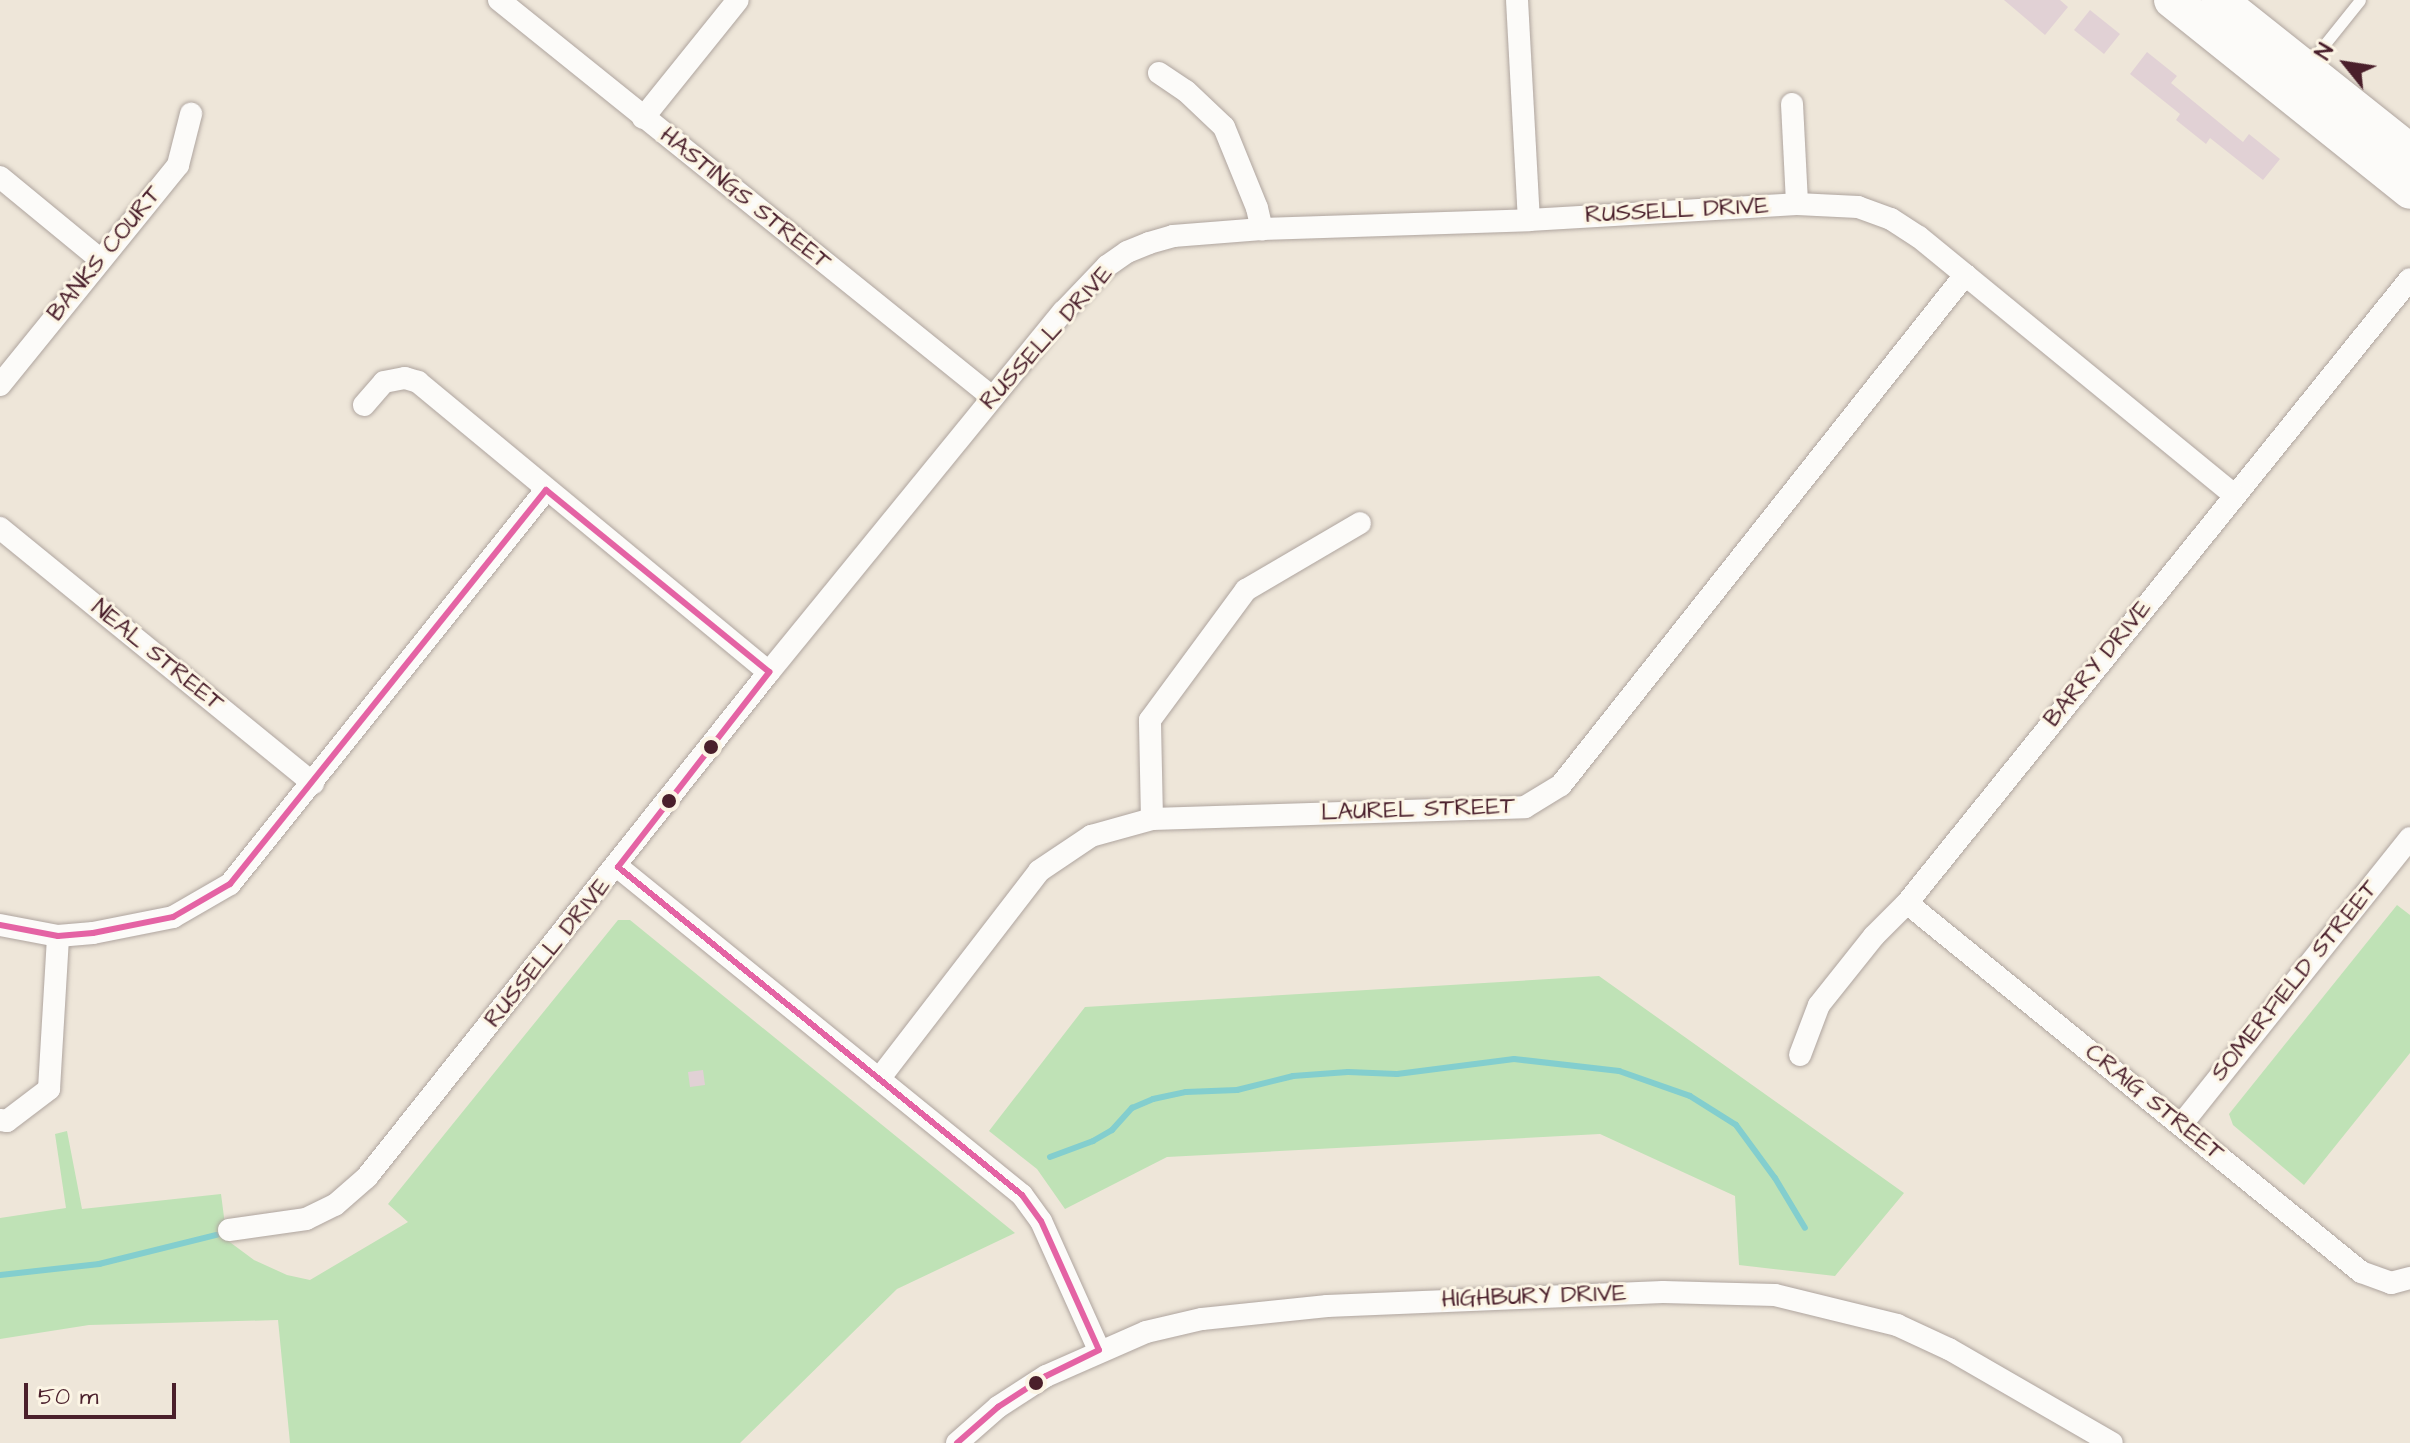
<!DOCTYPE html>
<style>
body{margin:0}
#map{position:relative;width:2410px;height:1443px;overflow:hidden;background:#eee6d9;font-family:"Architects Daughter",sans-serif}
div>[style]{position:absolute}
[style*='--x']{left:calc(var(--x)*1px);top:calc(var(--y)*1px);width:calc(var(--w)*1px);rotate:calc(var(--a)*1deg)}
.green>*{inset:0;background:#bfe2b6}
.stream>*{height:6px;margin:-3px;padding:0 3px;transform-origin:3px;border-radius:3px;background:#83cece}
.building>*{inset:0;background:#e1d1d5}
.roads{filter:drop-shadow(0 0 2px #afa59f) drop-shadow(0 0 2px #afa59f)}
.lane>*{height:11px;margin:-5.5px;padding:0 5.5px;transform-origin:5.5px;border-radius:5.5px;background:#fcfbf9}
.street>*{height:22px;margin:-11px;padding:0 11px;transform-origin:11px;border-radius:11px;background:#fcfbf9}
.primary>*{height:36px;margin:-18px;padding:0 18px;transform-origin:18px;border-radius:18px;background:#fcfbf9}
.bus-1>*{height:6px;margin:-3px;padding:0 3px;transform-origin:3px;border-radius:3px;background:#e463a4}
.dots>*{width:22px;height:22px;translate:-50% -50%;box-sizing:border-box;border:4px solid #fcf5e5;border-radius:50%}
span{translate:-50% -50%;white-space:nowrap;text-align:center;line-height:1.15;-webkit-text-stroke:6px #fcf5e5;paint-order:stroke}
.street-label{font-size:24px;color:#4a1f2b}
.north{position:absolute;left:2306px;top:24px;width:80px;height:80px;-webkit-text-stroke:6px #fcf5e5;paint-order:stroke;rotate:300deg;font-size:22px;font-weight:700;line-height:32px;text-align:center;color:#4a1f2b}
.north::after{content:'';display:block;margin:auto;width:28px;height:36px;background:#4a1f2b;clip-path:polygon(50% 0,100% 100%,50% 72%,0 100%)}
.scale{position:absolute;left:24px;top:1383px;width:152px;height:36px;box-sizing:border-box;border:4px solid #4a1f2b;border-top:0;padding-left:10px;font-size:24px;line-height:28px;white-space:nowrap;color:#4a1f2b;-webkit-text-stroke:6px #fcf5e5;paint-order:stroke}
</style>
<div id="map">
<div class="green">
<i style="clip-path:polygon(2397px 905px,2410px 915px,2410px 1053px,2304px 1185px,2233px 1125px,2229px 1114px)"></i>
<i style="clip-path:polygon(618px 920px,630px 920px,1015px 1233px,897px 1289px,740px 1443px,290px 1443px,278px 1320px,89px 1325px,0 1339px,0 1218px,66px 1208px,55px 1134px,67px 1131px,82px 1209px,221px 1194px,227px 1240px,254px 1260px,287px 1275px,310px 1280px,408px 1222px,388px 1204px)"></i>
<i style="clip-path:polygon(1599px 976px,1904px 1193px,1835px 1276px,1739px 1265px,1735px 1196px,1600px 1134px,1167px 1157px,1065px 1209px,1037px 1169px,989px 1131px,1085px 1007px)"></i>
</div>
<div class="stream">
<i style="--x:1050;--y:1157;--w:46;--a:-20.4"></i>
<i style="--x:1093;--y:1141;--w:22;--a:-30"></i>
<i style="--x:1112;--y:1130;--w:30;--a:-48"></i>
<i style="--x:1132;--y:1108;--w:23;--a:-23"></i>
<i style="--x:1153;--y:1099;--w:34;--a:-12"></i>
<i style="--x:1186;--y:1092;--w:51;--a:-2.2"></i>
<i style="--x:1237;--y:1090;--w:58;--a:-14"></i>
<i style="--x:1293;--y:1076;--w:55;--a:-4.2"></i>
<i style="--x:1348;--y:1072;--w:49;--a:2.3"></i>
<i style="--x:1397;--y:1074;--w:118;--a:-7.3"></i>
<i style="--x:1514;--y:1059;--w:106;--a:6.5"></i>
<i style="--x:1619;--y:1071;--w:75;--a:19.4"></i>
<i style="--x:1690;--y:1096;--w:54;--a:32.2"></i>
<i style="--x:1736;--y:1125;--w:66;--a:53.7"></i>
<i style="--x:1775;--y:1178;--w:58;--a:59"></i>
<i style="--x:0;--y:1275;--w:100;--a:-6.3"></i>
<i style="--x:99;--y:1264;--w:121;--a:-13.9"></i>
</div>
<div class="building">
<i style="clip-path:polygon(2004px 0,2060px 0,2068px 7px,2045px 35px)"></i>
<i style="clip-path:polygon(2090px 10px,2120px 34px,2104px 54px,2074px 30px)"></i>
<i style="clip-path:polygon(2147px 52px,2177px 76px,2171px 83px,2243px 142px,2249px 134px,2280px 159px,2263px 180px,2210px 138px,2206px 144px,2176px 120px,2180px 114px,2130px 74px)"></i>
<i style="clip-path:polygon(703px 1070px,705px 1085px,690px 1087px,688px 1072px)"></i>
</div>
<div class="roads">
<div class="lane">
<i style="--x:2308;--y:65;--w:83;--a:-51.3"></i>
</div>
<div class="street">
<i style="--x:499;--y:0;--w:633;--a:38.84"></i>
<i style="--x:1517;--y:0;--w:220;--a:86.9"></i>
<i style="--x:1159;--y:73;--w:32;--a:34"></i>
<i style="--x:1186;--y:91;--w:52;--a:43.5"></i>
<i style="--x:1224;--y:127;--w:87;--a:67.8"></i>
<i style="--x:1257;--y:208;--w:22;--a:77"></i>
<i style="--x:1792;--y:104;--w:100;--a:87.1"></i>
<i style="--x:643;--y:118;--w:151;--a:-51.2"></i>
<i style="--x:0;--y:177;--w:129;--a:39.4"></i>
<i style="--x:0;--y:385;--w:283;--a:-51"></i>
<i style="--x:178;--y:165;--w:53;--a:-75.7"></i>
<i style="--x:364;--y:405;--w:30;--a:-49"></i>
<i style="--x:384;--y:382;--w:21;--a:-11"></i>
<i style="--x:405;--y:378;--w:14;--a:17"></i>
<i style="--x:418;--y:382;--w:455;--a:39.6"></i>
<i style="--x:0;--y:528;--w:404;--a:39.2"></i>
<i style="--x:1152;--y:819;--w:99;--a:-91.2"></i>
<i style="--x:1150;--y:720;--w:162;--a:-53.6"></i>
<i style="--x:1246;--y:590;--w:132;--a:-30.4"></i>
<i style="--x:618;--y:867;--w:520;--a:39.07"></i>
<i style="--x:1022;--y:1195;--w:32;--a:54"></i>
<i style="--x:1041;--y:1221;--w:141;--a:65.8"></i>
<i style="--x:1907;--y:903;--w:585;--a:39.1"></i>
<i style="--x:2361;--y:1272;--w:32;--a:20"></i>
<i style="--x:2391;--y:1283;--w:20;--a:-15"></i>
<i style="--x:0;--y:925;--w:59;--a:10.7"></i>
<i style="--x:58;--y:936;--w:35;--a:-5"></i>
<i style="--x:93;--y:933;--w:82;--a:-11.3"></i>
<i style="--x:173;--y:917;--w:66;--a:-30.1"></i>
<i style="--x:230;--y:884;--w:505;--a:-51.27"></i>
<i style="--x:1800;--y:1055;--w:53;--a:-69.2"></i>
<i style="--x:1819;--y:1005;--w:88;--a:-51.4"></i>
<i style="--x:1874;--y:936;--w:47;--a:-45"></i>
<i style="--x:1907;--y:903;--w:801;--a:-51.13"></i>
<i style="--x:879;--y:1079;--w:262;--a:-52.4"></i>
<i style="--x:1039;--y:871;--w:63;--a:-33.9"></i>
<i style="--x:1091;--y:836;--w:63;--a:-15.6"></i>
<i style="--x:1152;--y:819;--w:373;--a:-1.8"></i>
<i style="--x:1525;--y:807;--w:42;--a:-31.4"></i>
<i style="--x:1561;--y:785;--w:651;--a:-51.62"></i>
<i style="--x:0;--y:1120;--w:7;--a:8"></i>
<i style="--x:7;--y:1121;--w:53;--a:-37.3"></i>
<i style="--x:49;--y:1089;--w:153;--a:-86.6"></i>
<i style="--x:2181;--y:1125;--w:367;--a:-51.4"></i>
<i style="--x:229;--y:1230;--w:78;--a:-8.1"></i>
<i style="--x:306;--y:1219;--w:32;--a:-26"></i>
<i style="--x:335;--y:1205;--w:43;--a:-41.2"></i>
<i style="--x:367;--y:1177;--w:645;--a:-51.48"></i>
<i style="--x:769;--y:672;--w:465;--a:-50.8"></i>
<i style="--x:1063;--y:312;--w:64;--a:-46.3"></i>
<i style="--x:1107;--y:266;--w:24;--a:-35"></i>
<i style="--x:1127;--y:252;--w:24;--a:-22"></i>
<i style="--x:1149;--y:243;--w:25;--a:-16"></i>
<i style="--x:1173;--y:236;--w:89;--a:-4.5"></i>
<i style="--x:1262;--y:229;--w:267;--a:-1.9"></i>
<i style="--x:1529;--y:220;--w:268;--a:-3.4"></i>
<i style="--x:1797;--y:204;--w:61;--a:2.8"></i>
<i style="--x:1858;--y:207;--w:35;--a:20"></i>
<i style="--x:1891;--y:219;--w:33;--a:33"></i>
<i style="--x:1919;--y:237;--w:407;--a:39.3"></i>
<i style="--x:957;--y:1443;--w:55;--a:-41.3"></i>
<i style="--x:998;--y:1407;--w:57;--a:-32.9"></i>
<i style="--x:1046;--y:1376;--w:109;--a:-23.7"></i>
<i style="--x:1146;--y:1332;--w:57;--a:-13.1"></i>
<i style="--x:1202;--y:1319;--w:126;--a:-5.9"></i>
<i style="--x:1327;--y:1306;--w:336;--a:-2.4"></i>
<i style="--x:1663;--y:1292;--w:112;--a:1.5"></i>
<i style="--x:1775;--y:1295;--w:126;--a:13.8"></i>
<i style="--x:1897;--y:1325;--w:57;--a:24.8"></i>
<i style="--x:1949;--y:1349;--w:188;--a:30"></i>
</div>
<div class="primary">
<i style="--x:2172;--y:0;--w:305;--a:38.7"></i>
<i style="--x:2219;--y:0;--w:244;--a:38.5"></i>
</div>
</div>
<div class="bus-1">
<i style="--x:546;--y:490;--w:288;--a:39.2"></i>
<i style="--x:618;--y:867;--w:520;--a:39.07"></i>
<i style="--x:1022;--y:1195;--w:32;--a:54"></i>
<i style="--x:1041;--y:1221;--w:141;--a:65.8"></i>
<i style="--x:618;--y:867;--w:247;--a:-52.2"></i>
<i style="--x:0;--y:925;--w:59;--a:10.7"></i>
<i style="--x:58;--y:936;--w:35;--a:-5"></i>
<i style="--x:93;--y:933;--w:82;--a:-11.3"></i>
<i style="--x:173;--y:917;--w:66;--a:-30.1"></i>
<i style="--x:230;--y:884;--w:505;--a:-51.27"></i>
<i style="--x:957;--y:1443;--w:55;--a:-41.3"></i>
<i style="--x:998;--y:1407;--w:57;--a:-32.9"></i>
<i style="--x:1046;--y:1376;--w:59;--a:-26.1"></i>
</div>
<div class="dots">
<i style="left:711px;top:747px;background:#4a1f2b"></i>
<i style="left:669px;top:801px;background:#4a1f2b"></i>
<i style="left:1036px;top:1383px;background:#4a1f2b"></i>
</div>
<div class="street-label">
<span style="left:745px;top:199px;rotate:39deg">HASTINGS STREET</span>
<span style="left:1677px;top:211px;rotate:-3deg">RUSSELL DRIVE</span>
<span style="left:105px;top:254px;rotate:-51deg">BANKS COURT</span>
<span style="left:1047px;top:338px;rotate:-48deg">RUSSELL DRIVE</span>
<span style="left:157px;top:656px;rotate:39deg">NEAL STREET</span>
<span style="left:2098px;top:664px;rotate:-51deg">BARRY DRIVE</span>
<span style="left:1418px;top:810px;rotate:-2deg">LAUREL STREET</span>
<span style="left:548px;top:953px;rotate:-51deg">RUSSELL DRIVE</span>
<span style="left:2295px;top:981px;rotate:-51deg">SOMERFIELD STREET</span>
<span style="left:2154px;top:1103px;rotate:39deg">CRAIG STREET</span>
<span style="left:1534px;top:1297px;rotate:-2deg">HIGHBURY DRIVE</span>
</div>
<div class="north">N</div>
<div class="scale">50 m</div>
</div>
